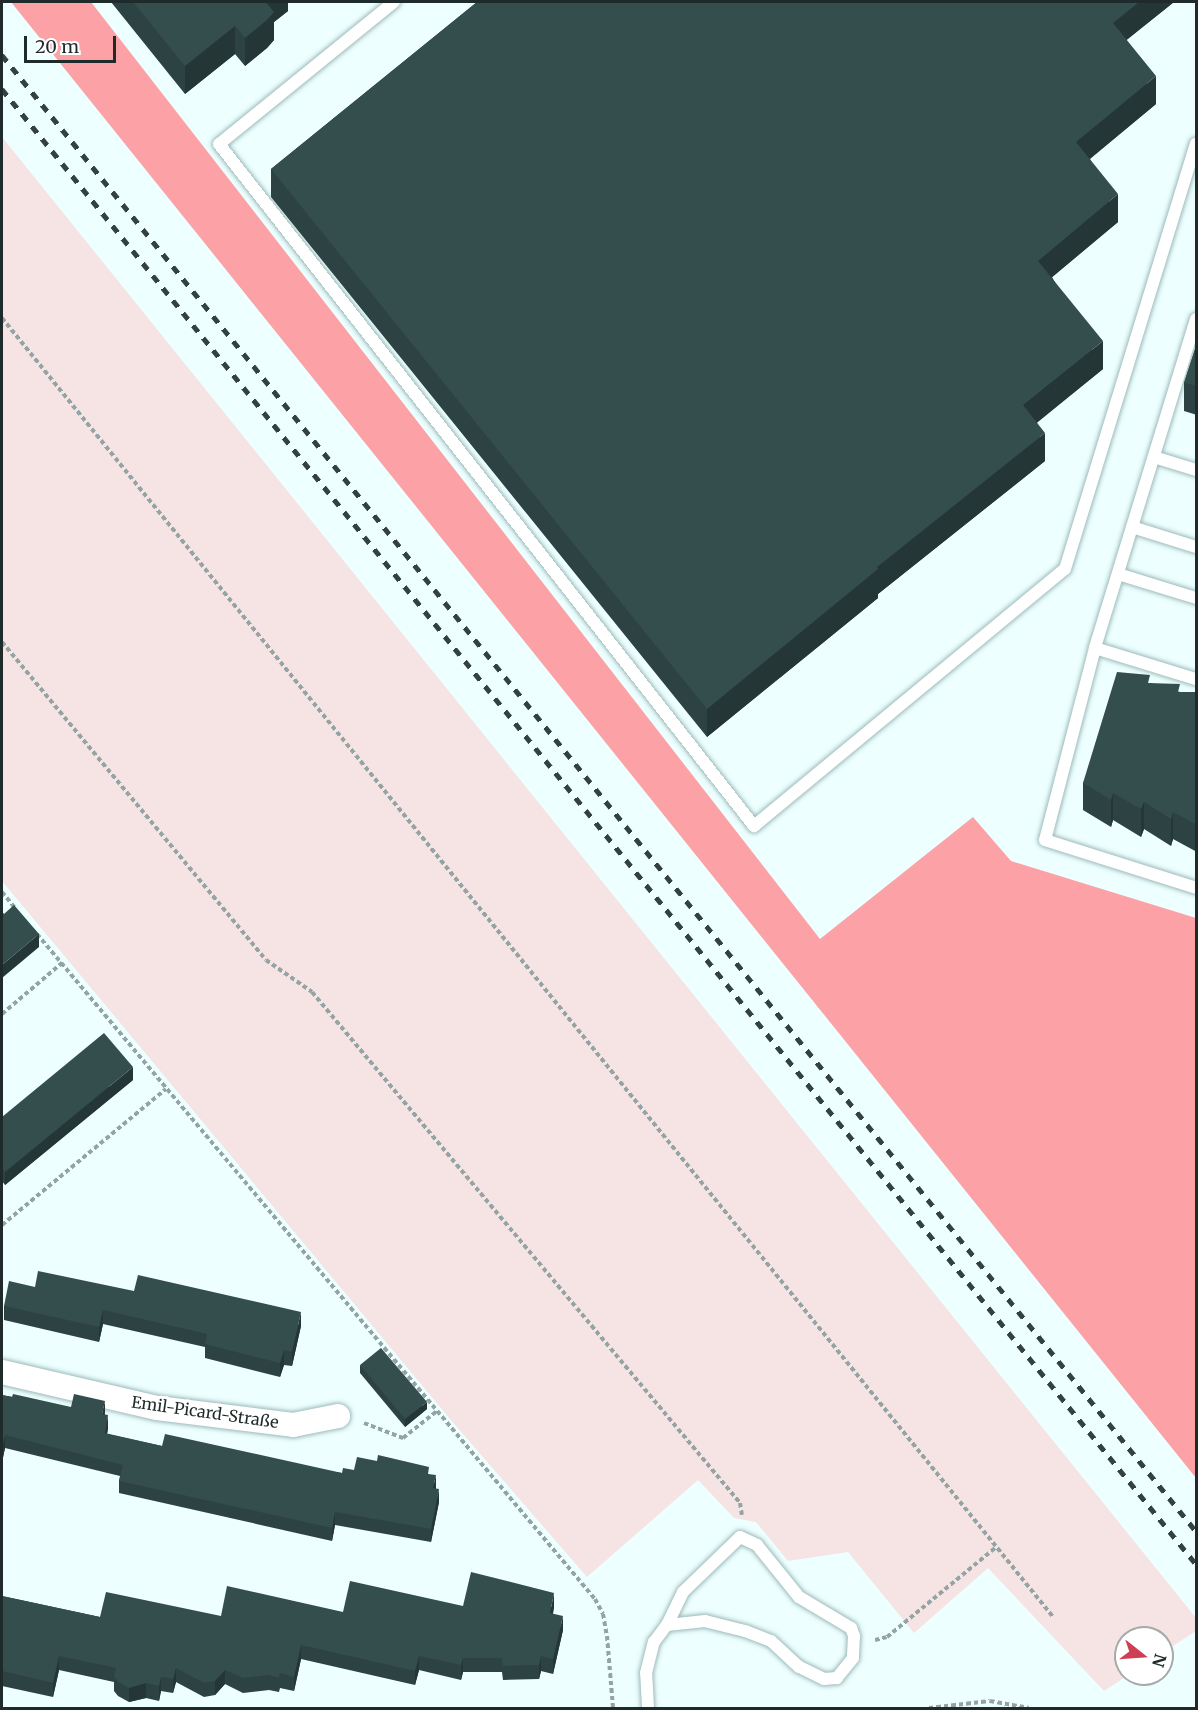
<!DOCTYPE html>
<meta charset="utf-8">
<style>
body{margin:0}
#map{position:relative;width:1198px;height:1710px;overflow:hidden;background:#edffff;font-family:Merriweather,serif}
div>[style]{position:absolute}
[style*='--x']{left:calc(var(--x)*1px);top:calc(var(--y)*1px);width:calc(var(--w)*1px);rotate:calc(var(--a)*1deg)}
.green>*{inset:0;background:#f6e3e4}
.forest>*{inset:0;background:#fca2a7}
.path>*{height:4px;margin-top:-2px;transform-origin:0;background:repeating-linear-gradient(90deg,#94a3a3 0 4.5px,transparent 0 7.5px)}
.roads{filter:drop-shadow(0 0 2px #9ebaba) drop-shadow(0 0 2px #9ebaba)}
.lane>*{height:12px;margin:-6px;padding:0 6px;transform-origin:6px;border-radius:6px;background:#fff}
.street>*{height:24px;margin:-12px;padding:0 12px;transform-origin:12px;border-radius:12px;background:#fff}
.rail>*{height:4.5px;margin-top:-2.25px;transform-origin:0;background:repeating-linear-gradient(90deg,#354141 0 8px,transparent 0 16px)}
.wall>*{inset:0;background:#2d4242}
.shaded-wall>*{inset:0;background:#243636}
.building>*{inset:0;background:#344d4d}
span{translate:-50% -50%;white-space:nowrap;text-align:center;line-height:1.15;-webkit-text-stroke:6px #fff;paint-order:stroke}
.street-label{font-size:16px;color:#1f2a2a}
.frame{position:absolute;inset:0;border:3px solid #1f2a2a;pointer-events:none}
.north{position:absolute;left:1114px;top:1626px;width:60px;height:60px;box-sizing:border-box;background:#fff;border:2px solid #a5aaaa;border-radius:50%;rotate:107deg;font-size:16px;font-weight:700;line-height:24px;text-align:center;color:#1f2a2a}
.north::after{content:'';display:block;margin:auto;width:21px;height:27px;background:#cf3f54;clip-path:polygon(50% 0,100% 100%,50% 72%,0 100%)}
.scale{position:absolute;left:24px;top:36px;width:92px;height:27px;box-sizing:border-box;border:3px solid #1f2a2a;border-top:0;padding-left:8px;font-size:18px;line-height:21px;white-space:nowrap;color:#1f2a2a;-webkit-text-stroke:4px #fff;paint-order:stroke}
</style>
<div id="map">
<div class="green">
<i style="clip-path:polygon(2px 137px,1196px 1618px,1196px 1631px,1162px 1653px,1162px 1638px,1126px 1638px,1126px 1674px,1130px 1674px,1104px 1691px,988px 1568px,914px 1633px,848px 1552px,788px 1561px,756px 1522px,734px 1518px,698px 1480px,587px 1577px,450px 1419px,2px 881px)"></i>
</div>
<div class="forest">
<i style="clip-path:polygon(11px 2px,91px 2px,820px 939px,973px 817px,1011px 861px,1196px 918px,1196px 1478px)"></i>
</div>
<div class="path">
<i style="--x:2;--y:318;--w:1671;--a:51.02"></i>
<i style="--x:2;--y:642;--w:413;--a:50.3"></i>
<i style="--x:266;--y:960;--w:56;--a:34.8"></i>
<i style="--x:312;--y:992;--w:667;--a:50.05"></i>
<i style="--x:740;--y:1503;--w:12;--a:81"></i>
<i style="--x:2;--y:892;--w:21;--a:51"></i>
<i style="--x:37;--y:934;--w:868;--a:50"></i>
<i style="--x:595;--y:1599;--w:17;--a:62"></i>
<i style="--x:603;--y:1614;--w:22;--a:80"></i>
<i style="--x:607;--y:1636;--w:72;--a:85.2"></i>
<i style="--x:2;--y:1014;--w:79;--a:-40.4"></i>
<i style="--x:2;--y:1225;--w:213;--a:-39.7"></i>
<i style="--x:364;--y:1423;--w:42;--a:21"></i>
<i style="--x:403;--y:1438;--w:43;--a:-38.5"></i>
<i style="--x:875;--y:1640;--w:12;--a:-14"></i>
<i style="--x:887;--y:1637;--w:140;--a:-39.5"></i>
<i style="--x:929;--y:1708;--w:61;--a:-6.5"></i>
<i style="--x:990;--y:1701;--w:39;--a:10"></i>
</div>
<div class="roads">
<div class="lane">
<i style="--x:394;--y:2;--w:225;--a:140.9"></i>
<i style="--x:219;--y:144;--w:867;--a:51.89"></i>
<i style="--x:754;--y:826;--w:403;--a:-39.6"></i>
<i style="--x:1065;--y:569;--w:445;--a:-72.9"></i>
<i style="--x:1196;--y:319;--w:344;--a:107.1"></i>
<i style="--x:1095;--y:648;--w:198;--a:104.6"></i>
<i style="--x:1045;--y:840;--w:158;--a:17.6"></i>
<i style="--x:1154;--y:457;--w:44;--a:17.2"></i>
<i style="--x:1132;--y:527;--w:67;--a:17.4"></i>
<i style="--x:1118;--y:574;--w:82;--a:17.1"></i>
<i style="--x:1095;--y:648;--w:106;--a:17.1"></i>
<i style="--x:648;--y:1708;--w:35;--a:-93"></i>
<i style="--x:646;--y:1673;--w:32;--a:-76"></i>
<i style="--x:654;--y:1642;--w:21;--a:-53"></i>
<i style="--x:667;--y:1625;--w:37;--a:-64"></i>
<i style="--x:683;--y:1592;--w:79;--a:-44"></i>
<i style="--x:740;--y:1537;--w:19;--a:25"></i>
<i style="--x:757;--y:1545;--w:67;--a:51.1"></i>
<i style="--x:799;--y:1597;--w:61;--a:30.8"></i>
<i style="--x:851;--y:1628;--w:9;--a:69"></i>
<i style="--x:854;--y:1636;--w:22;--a:93"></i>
<i style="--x:853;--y:1658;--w:26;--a:129"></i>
<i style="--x:837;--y:1678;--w:13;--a:176"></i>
<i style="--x:824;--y:1679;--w:28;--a:-154"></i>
<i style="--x:799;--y:1667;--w:38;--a:-137"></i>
<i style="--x:771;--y:1641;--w:28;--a:-159"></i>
<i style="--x:745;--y:1631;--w:41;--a:-166"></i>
<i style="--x:705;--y:1621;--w:38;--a:174"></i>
</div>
<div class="street">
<i style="--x:2;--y:1372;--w:159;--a:13.1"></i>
<i style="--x:157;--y:1408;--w:137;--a:7.1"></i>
<i style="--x:293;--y:1425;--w:46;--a:-11.3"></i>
</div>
</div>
<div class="rail">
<i style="--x:2;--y:55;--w:1898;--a:51.03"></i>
<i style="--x:2;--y:89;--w:1898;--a:51.01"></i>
</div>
<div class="wall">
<i style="clip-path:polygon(111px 2px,288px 2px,288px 11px,274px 22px,274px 40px,267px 48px,245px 66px,235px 54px,185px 94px)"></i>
<i style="clip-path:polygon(477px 2px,1174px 2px,1126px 40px,1156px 104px,1090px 159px,1118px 222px,1052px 277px,1103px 369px,1037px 422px,1045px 461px,878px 594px,878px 598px,707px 737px,271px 197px,271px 169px)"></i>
<i style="clip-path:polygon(1197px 343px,1197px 415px,1184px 411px,1184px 383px)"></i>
<i style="clip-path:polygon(1150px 683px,1180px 692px,1197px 692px,1197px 852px,1173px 839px,1171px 846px,1144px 829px,1141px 837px,1113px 820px,1111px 827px,1083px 810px,1083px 783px)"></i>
<i style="clip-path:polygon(133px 1080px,5px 1185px,2px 1181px,2px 1117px)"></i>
<i style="clip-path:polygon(35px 1287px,301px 1326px,292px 1366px,284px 1365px,280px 1377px,205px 1358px,205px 1347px,103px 1324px,99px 1342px,4px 1320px,4px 1306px)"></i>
<i style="clip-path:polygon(360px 1365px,427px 1409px,405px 1427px,360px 1373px)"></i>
<i style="clip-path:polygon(2px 1395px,105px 1414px,108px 1428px,107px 1434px,162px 1446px,342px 1473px,354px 1470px,429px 1474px,436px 1489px,439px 1502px,431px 1542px,335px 1525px,332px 1541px,119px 1493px,119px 1481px,120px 1476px,5px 1448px,2px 1462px)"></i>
<i style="clip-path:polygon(2px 1596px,100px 1617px,221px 1616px,343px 1612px,463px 1606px,554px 1607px,553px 1614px,563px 1630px,553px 1674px,541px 1671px,539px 1679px,503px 1680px,502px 1672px,463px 1672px,461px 1680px,419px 1670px,415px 1685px,301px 1659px,294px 1691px,280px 1688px,279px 1692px,269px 1690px,243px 1693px,225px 1684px,215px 1695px,204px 1697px,176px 1682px,173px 1693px,161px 1691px,159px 1701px,146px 1698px,129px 1702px,118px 1696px,114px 1691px,114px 1682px,59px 1670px,53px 1697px,2px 1686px)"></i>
</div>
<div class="shaded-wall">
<i style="clip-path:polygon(266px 2px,288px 2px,288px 11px,274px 22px,274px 40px,267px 48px,245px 66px,245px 38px)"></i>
<i style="clip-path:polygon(1139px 2px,1174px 2px,1113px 51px,1113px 23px)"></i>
<i style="clip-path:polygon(235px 26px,235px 54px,185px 94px,185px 66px)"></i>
<i style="clip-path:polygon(1156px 76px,1156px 104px,1076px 170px,1076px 142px)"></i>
<i style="clip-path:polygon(1118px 194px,1118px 222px,1038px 289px,1038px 261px)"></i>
<i style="clip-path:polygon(1103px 341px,1103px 369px,1023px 434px,1023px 405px)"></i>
<i style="clip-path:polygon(1045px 433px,1045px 461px,878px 594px,878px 598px,707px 737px,707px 709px,877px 567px)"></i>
<i style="clip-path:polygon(1113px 793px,1113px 820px,1111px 827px,1111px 800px)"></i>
<i style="clip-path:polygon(1144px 802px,1144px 829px,1141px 837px,1141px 809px)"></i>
<i style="clip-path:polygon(1173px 812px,1173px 839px,1171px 846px,1171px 819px)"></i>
<i style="clip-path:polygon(39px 934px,39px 947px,2px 978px,2px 965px)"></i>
<i style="clip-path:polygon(133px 1067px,133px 1080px,5px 1185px,5px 1172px)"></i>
<i style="clip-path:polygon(103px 1310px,103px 1324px,99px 1342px,99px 1327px)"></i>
<i style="clip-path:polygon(301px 1312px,301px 1326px,292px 1366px,292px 1352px)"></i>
<i style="clip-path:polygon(284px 1350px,284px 1365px,280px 1377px,280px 1363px)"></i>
<i style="clip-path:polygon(105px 1401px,105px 1413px,102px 1426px,102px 1414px)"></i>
<i style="clip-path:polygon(427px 1402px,427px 1409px,405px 1427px,405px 1419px)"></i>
<i style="clip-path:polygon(108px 1415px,108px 1428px,105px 1446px,105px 1433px)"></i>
<i style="clip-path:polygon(5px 1435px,5px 1448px,2px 1462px,2px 1449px)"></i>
<i style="clip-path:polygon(436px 1475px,436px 1488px,433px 1501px,433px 1488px)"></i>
<i style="clip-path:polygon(439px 1489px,439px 1502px,431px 1542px,431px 1529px)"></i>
<i style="clip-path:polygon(335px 1512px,335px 1525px,332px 1541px,332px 1528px)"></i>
<i style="clip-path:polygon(554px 1593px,554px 1607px,550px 1627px,550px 1613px)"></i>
<i style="clip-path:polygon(563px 1616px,563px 1630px,553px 1674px,553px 1659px)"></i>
<i style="clip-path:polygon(301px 1645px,301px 1659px,294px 1691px,294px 1677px)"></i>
<i style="clip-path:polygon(59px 1656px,59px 1670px,53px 1697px,53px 1683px)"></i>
<i style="clip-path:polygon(419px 1656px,419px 1670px,415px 1685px,415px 1671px)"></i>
<i style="clip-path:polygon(541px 1656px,541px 1671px,539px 1679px,539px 1665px)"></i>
<i style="clip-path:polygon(463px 1658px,463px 1672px,461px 1680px,461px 1665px)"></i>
<i style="clip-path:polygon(176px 1668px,176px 1682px,173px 1693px,173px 1679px)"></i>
<i style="clip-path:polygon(225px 1670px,225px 1684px,215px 1695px,215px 1681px)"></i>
<i style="clip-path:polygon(161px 1677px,161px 1691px,159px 1701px,159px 1686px)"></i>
<i style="clip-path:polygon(146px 1683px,146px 1698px,129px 1702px,129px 1688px)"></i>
</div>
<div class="building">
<i style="clip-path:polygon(133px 2px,266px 2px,274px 12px,267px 20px,245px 38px,235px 26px,185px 66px)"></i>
<i style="clip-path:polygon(477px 2px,1139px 2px,1113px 23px,1156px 76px,1076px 142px,1118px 194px,1038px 261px,1103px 341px,1023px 405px,1045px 433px,877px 567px,878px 569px,707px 709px,271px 169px)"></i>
<i style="clip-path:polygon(1197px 343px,1197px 386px,1184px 383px)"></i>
<i style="clip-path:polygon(1117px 672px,1150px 675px,1148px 683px,1180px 684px,1178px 692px,1197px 692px,1197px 825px,1173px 812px,1171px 819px,1144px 802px,1141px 809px,1113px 793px,1111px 800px,1083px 783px)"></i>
<i style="clip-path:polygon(14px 905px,39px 934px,2px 965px,2px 911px,4px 914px)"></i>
<i style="clip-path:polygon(104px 1033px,133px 1067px,5px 1172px,2px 1168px,2px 1117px)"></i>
<i style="clip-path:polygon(38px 1271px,134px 1291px,138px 1275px,301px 1312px,292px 1352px,284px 1350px,280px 1363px,205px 1344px,207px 1334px,103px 1310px,99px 1327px,4px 1306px,9px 1281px,35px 1287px)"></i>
<i style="clip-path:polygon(381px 1348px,427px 1402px,405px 1419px,360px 1365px)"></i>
<i style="clip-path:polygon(13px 1394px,71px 1407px,74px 1394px,105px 1401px,102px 1414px,108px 1415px,105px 1433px,162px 1446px,165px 1434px,342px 1473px,343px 1468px,354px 1470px,357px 1457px,377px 1461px,378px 1455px,429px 1467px,428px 1474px,436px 1475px,433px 1488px,439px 1489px,431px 1529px,335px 1512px,332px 1528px,119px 1481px,123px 1465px,5px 1435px,2px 1449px,2px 1395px,12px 1397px)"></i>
<i style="clip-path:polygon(471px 1572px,554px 1593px,550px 1613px,563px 1616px,553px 1659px,541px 1656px,539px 1665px,503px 1666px,502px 1658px,463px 1658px,461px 1665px,419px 1656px,415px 1671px,301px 1645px,294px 1677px,280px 1673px,279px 1678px,269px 1675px,243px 1678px,225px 1670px,215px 1681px,204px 1683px,176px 1668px,173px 1679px,161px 1677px,159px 1686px,146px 1683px,129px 1688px,118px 1682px,114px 1676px,116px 1668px,59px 1656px,53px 1683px,2px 1671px,2px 1596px,100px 1617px,106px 1592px,221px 1616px,227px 1586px,343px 1612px,350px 1581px,463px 1606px)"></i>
</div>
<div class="street-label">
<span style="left:205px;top:1412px;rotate:8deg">Emil-Picard-Straße</span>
</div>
<div class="frame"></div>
<div class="north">N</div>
<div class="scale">20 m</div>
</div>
